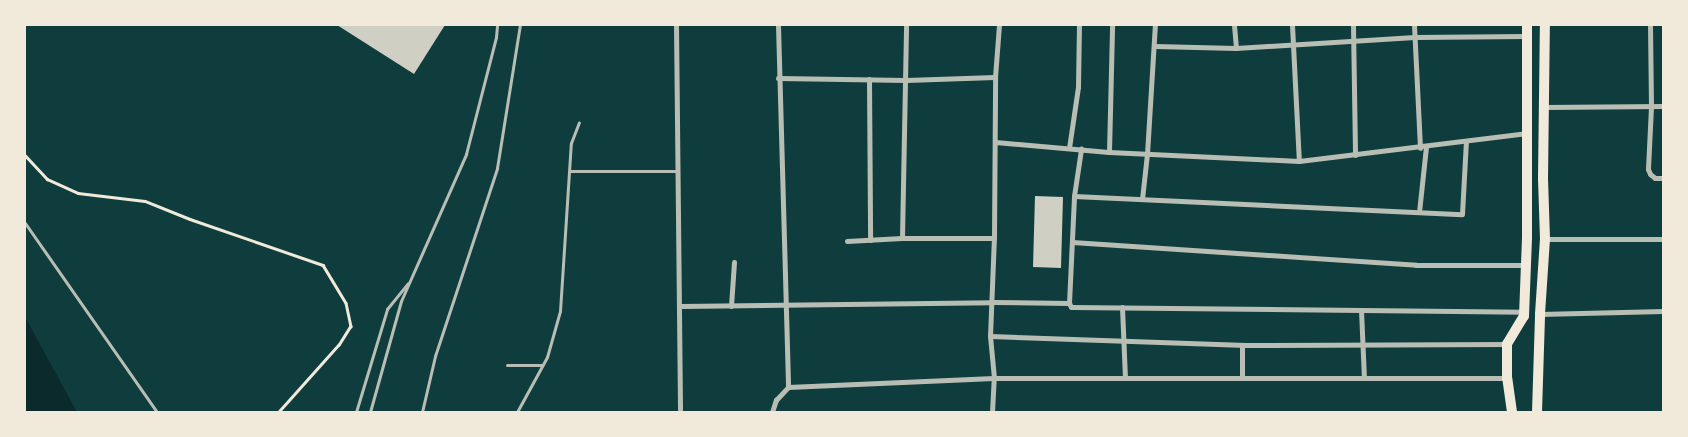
<!DOCTYPE html>
<style>
body{margin:0}
#map{position:relative;width:1688px;height:437px;overflow:hidden;background:#0f3d3e;font-family:Figtree,sans-serif}
div>[style]{position:absolute}
[style*='--x']{left:calc(var(--x)*1px);top:calc(var(--y)*1px);width:calc(var(--w)*1px);rotate:calc(var(--a)*1deg)}
.water>*{inset:0;background:#0a2a2b}
.building>*{inset:0;background:#cfcfc3}
.path>*{height:2.5px;margin:-1.25px;padding:0 1.25px;transform-origin:1.25px;border-radius:1.25px;background:#f1e9da}
.service>*{height:3px;margin:-1.5px;padding:0 1.5px;transform-origin:1.5px;border-radius:1.5px;background:#b8beb3}
.minor>*{height:5px;margin:-2.5px;padding:0 2.5px;transform-origin:2.5px;border-radius:2.5px;background:#b8beb3}
.primary>*{height:10px;margin:-5px;padding:0 5px;transform-origin:5px;border-radius:5px;background:#f1e9da}
span{translate:-50% -50%;white-space:nowrap;text-align:center;line-height:1.15;-webkit-text-stroke:4.5px #f1e9da;paint-order:stroke}
.frame{position:absolute;inset:0;border:26px solid #f1e9da;pointer-events:none}
</style>
<div id="map">
<div class="water">
<i style="clip-path:polygon(25px 317px,77px 412px,25px 412px)"></i>
</div>
<div class="building">
<i style="clip-path:polygon(337px 25px,445px 25px,414px 74px)"></i>
<i style="clip-path:polygon(1035px 196px,1063px 197px,1061px 268px,1033px 267px)"></i>
</div>
<div class="path">
<i style="--x:25;--y:155;--w:33;--a:47"></i>
<i style="--x:47;--y:179;--w:34;--a:24"></i>
<i style="--x:78;--y:193;--w:67;--a:6.8"></i>
<i style="--x:145;--y:201;--w:48;--a:21.8"></i>
<i style="--x:190;--y:219;--w:141;--a:19.1"></i>
<i style="--x:323;--y:265;--w:44;--a:58.8"></i>
<i style="--x:346;--y:303;--w:24;--a:78"></i>
<i style="--x:351;--y:326;--w:22;--a:122"></i>
<i style="--x:339;--y:345;--w:90;--a:131.8"></i>
</div>
<div class="service">
<i style="--x:570;--y:171;--w:108;--a:0"></i>
<i style="--x:25;--y:223;--w:231;--a:55.1"></i>
<i style="--x:507;--y:365;--w:35;--a:0"></i>
<i style="--x:356;--y:412;--w:108;--a:-73.2"></i>
<i style="--x:387;--y:309;--w:33;--a:-51"></i>
<i style="--x:370;--y:412;--w:115;--a:-74.4"></i>
<i style="--x:401;--y:301;--w:161;--a:-66.1"></i>
<i style="--x:466;--y:154;--w:121;--a:-75.6"></i>
<i style="--x:496;--y:37;--w:12;--a:-85"></i>
<i style="--x:422;--y:412;--w:57;--a:-76.9"></i>
<i style="--x:435;--y:356;--w:198;--a:-71.7"></i>
<i style="--x:497;--y:168;--w:145;--a:-80.9"></i>
<i style="--x:517;--y:412;--w:63;--a:-61.4"></i>
<i style="--x:547;--y:357;--w:48;--a:-74.2"></i>
<i style="--x:560;--y:311;--w:168;--a:-86.3"></i>
<i style="--x:571;--y:143;--w:22;--a:-69"></i>
</div>
<div class="minor">
<i style="--x:676;--y:25;--w:387;--a:89.4"></i>
<i style="--x:778;--y:25;--w:362;--a:88.4"></i>
<i style="--x:1234;--y:25;--w:23;--a:85"></i>
<i style="--x:1292;--y:25;--w:136;--a:87.1"></i>
<i style="--x:1353;--y:25;--w:130;--a:89.1"></i>
<i style="--x:1414;--y:25;--w:123;--a:87.2"></i>
<i style="--x:1650;--y:25;--w:82;--a:89.3"></i>
<i style="--x:1651;--y:107;--w:62;--a:92.8"></i>
<i style="--x:1648;--y:169;--w:5;--a:68"></i>
<i style="--x:1650;--y:174;--w:6;--a:39"></i>
<i style="--x:1655;--y:178;--w:8;--a:0"></i>
<i style="--x:1155;--y:46;--w:81;--a:1.4"></i>
<i style="--x:1236;--y:48;--w:179;--a:-3.5"></i>
<i style="--x:1415;--y:37;--w:112;--a:-0.5"></i>
<i style="--x:778;--y:78;--w:128;--a:0.9"></i>
<i style="--x:906;--y:80;--w:89;--a:-1.9"></i>
<i style="--x:869;--y:79;--w:161;--a:89.6"></i>
<i style="--x:1544;--y:107;--w:119;--a:-0.5"></i>
<i style="--x:995;--y:142;--w:114;--a:5"></i>
<i style="--x:1109;--y:152;--w:190;--a:2.7"></i>
<i style="--x:1299;--y:161;--w:230;--a:-7"></i>
<i style="--x:1069;--y:148;--w:62;--a:-81.6"></i>
<i style="--x:1078;--y:87;--w:62;--a:-89.1"></i>
<i style="--x:1109;--y:152;--w:127;--a:-88.6"></i>
<i style="--x:1074;--y:196;--w:388;--a:2.7"></i>
<i style="--x:1462;--y:214;--w:73;--a:-86.9"></i>
<i style="--x:1142;--y:199;--w:45;--a:-83.7"></i>
<i style="--x:1147;--y:154;--w:129;--a:-86.5"></i>
<i style="--x:1419;--y:212;--w:65;--a:-83.9"></i>
<i style="--x:902;--y:238;--w:213;--a:-88.9"></i>
<i style="--x:1545;--y:239;--w:118;--a:0"></i>
<i style="--x:847;--y:241;--w:55;--a:-3.1"></i>
<i style="--x:902;--y:238;--w:92;--a:0"></i>
<i style="--x:1072;--y:242;--w:345;--a:3.8"></i>
<i style="--x:1416;--y:265;--w:110;--a:0"></i>
<i style="--x:1069;--y:303;--w:107;--a:-87.3"></i>
<i style="--x:1074;--y:196;--w:48;--a:-81.5"></i>
<i style="--x:681;--y:306;--w:312;--a:-0.7"></i>
<i style="--x:993;--y:302;--w:76;--a:0.8"></i>
<i style="--x:1069;--y:303;--w:4;--a:63"></i>
<i style="--x:1071;--y:307;--w:453;--a:0.6"></i>
<i style="--x:731;--y:306;--w:44;--a:-86.1"></i>
<i style="--x:1122;--y:307;--w:71;--a:87.6"></i>
<i style="--x:1361;--y:310;--w:68;--a:87.5"></i>
<i style="--x:1540;--y:314;--w:123;--a:-1.4"></i>
<i style="--x:990;--y:336;--w:256;--a:2"></i>
<i style="--x:1246;--y:345;--w:261;--a:-0.2"></i>
<i style="--x:1242;--y:345;--w:33;--a:90"></i>
<i style="--x:772;--y:412;--w:13;--a:-72"></i>
<i style="--x:776;--y:400;--w:18;--a:-47"></i>
<i style="--x:788;--y:387;--w:206;--a:-2.5"></i>
<i style="--x:994;--y:378;--w:513;--a:0"></i>
<i style="--x:992;--y:412;--w:34;--a:-87"></i>
<i style="--x:994;--y:378;--w:42;--a:-95.4"></i>
<i style="--x:990;--y:336;--w:98;--a:-87.7"></i>
<i style="--x:994;--y:238;--w:161;--a:-89.6"></i>
<i style="--x:995;--y:77;--w:52;--a:-85.6"></i>
</div>
<div class="primary">
<i style="--x:1512;--y:412;--w:34;--a:-98"></i>
<i style="--x:1507;--y:378;--w:34;--a:-90"></i>
<i style="--x:1507;--y:344;--w:33;--a:-59"></i>
<i style="--x:1524;--y:316;--w:79;--a:-87.8"></i>
<i style="--x:1527;--y:237;--w:212;--a:-90"></i>
<i style="--x:1537;--y:412;--w:98;--a:-88.2"></i>
<i style="--x:1540;--y:314;--w:75;--a:-86.2"></i>
<i style="--x:1545;--y:239;--w:60;--a:-91.9"></i>
<i style="--x:1543;--y:179;--w:154;--a:-89.3"></i>
</div>
<div class="frame"></div>
</div>
